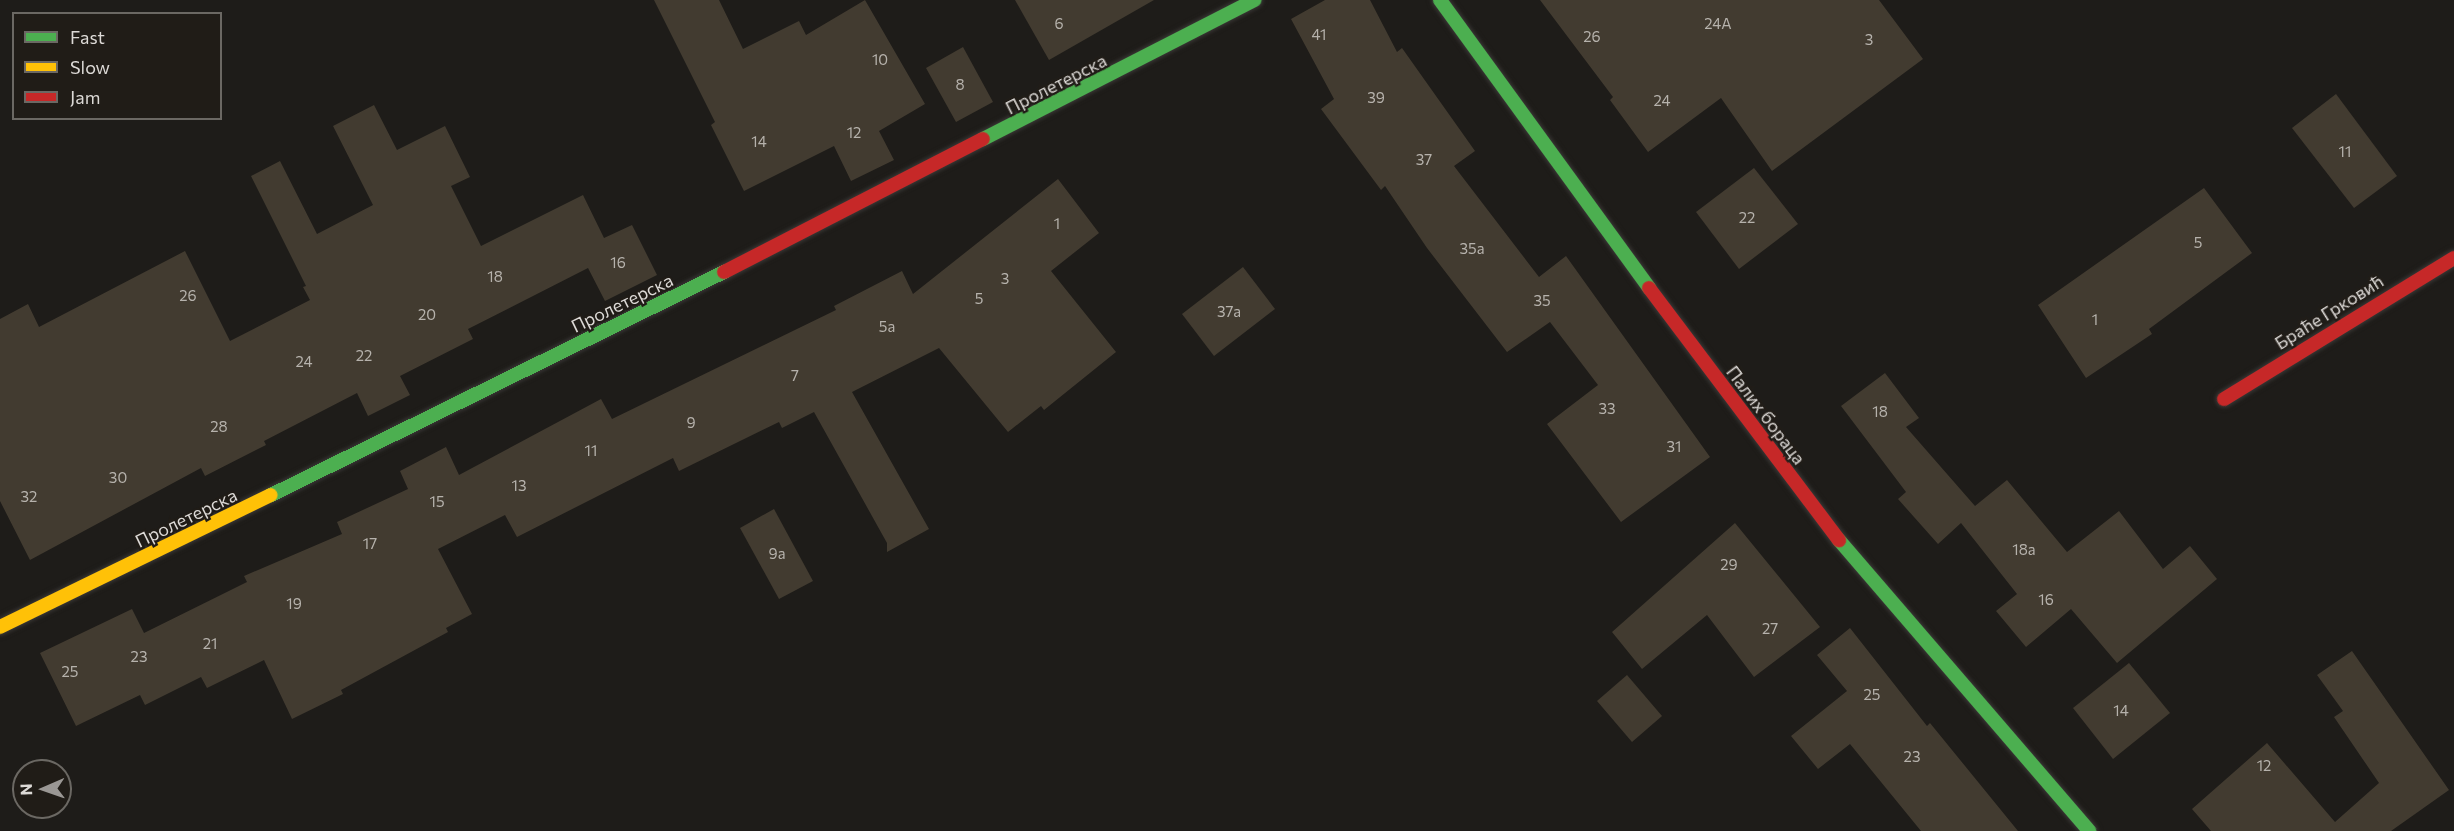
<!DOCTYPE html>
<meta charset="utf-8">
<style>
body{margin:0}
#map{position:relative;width:2454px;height:831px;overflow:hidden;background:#1e1c19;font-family:Commissioner,sans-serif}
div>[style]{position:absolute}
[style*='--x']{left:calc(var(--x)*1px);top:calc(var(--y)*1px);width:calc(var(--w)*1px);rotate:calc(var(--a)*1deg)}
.building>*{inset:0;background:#423b30}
.roads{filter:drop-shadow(0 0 2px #3a3836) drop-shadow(0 0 2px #3a3836)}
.fast>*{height:14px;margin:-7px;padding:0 7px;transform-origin:7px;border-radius:7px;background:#4caf50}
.slow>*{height:14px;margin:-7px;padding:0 7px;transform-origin:7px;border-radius:7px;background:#ffc107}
.jam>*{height:14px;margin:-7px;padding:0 7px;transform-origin:7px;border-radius:7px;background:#c62828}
span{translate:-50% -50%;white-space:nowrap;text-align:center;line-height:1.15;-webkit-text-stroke:4.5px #201c17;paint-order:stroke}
.number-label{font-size:15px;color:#b6b2ac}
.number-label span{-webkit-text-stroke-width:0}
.street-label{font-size:18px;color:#dcd9d6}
.legend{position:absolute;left:12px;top:12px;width:210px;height:108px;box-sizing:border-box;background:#201c17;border:2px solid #6b6863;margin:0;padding:8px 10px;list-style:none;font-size:18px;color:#dcd9d6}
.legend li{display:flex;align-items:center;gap:12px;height:30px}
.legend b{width:30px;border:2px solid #6b6863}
.north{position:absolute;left:12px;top:759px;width:60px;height:60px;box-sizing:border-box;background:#201c17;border:2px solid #6b6863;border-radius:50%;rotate:268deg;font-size:16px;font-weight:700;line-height:24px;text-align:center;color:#dcd9d6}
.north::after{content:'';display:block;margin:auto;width:21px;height:27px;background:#9a9794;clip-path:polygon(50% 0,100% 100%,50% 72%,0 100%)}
</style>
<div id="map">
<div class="building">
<i style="clip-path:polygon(654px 0,719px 0,743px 49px,799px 21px,806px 35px,865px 0,925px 104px,879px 131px,894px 160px,851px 181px,834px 146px,744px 191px,711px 125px,715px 122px)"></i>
<i style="clip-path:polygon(1015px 0,1154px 0,1049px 60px)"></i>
<i style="clip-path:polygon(1325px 0,1370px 0,1397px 52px,1402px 48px,1475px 151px,1454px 166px,1539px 277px,1566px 256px,1710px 457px,1621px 522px,1547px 424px,1598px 385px,1550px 322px,1507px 352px,1427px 248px,1385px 186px,1381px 190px,1321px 109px,1334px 99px,1291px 19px)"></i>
<i style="clip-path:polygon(1540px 0,1879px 0,1923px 59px,1772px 171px,1721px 98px,1648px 152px,1610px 100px,1613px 97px)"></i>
<i style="clip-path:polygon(963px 47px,993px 102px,956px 122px,926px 68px)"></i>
<i style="clip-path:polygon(2336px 94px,2397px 176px,2354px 208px,2292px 128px)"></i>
<i style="clip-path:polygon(374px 105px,397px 150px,445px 126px,470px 177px,451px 186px,481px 246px,583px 195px,604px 238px,632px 225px,657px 275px,605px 301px,588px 268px,468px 329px,473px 339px,400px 376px,410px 395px,368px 416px,357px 393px,264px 441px,266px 445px,205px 476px,201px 468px,30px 560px,0 501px,0 319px,28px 304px,39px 327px,185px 251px,230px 341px,310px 300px,303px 287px,306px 286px,251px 176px,280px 161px,317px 234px,373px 205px,333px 126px)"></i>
<i style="clip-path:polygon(1754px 168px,1798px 224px,1739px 269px,1696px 212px)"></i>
<i style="clip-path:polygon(1058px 179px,1099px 233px,1051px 271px,1116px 352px,1044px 410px,1041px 406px,1008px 432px,939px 348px,852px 392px,929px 529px,887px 552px,887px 543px,814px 412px,782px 428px,779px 422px,679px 471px,673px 458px,517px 537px,505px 515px,438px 549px,472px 614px,446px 628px,448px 632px,341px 690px,343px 694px,292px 719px,264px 660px,207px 688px,201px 677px,145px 705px,140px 695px,76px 726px,40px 653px,132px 609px,144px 633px,247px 582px,244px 576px,342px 534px,337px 522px,408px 489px,400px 471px,446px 447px,459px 475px,601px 399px,612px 419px,836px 310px,834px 306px,902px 271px,913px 294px)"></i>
<i style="clip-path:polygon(2204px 188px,2252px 253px,2149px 329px,2152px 334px,2086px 378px,2038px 305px)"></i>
<i style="clip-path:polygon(1243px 267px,1275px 309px,1214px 356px,1182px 314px)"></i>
<i style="clip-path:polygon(1885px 373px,1919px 418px,1906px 427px,1975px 506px,2007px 480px,2067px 552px,2119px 511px,2163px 569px,2190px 546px,2217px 579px,2117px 663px,2071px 609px,2026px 647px,1996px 611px,2017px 594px,1961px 523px,1938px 544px,1898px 499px,1906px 492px,1841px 406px)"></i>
<i style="clip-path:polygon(774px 509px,813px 581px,779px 599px,740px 528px)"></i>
<i style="clip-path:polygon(1735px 523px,1820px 627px,1754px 677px,1707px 615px,1642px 669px,1612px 632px)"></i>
<i style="clip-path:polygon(1850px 628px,1927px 726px,1930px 723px,2018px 831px,1921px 831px,1850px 744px,1818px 769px,1791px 736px,1847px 691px,1817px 655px)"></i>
<i style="clip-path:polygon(2352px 651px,2449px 790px,2391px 831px,2211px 831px,2192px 809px,2267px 743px,2335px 822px,2379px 783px,2334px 717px,2343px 711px,2317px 675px)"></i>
<i style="clip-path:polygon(2129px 663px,2170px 713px,2113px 759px,2073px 708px)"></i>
<i style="clip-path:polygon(1627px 675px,1662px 716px,1632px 742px,1597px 701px)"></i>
</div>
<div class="roads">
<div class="fast">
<i style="--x:1440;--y:0;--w:356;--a:54"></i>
<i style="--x:983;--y:139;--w:305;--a:-27.1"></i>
<i style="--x:271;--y:495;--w:505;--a:-26.21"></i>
<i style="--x:1839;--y:540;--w:384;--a:49.3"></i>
</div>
<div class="slow">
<i style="--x:0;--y:627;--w:301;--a:-26"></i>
</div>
<div class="jam">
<i style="--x:724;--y:272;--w:291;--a:-27.2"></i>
<i style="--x:1649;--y:288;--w:316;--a:53"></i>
<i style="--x:2224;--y:399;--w:270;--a:-31.5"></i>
</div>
</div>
<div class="number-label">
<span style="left:1059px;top:24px">6</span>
<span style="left:1718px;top:24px">24A</span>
<span style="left:1319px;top:35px">41</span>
<span style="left:1592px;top:37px">26</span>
<span style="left:1869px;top:40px">3</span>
<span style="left:880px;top:60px">10</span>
<span style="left:960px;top:85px">8</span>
<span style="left:1376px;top:98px">39</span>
<span style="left:1662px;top:101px">24</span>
<span style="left:854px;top:133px">12</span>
<span style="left:759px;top:142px">14</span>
<span style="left:2345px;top:152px">11</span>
<span style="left:1424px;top:160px">37</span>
<span style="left:1747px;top:218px">22</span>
<span style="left:1057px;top:224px">1</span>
<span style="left:2198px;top:243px">5</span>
<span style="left:1472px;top:249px">35a</span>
<span style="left:618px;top:263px">16</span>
<span style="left:495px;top:277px">18</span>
<span style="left:1005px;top:279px">3</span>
<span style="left:188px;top:296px">26</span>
<span style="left:979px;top:299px">5</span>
<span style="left:1542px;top:301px">35</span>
<span style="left:1229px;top:312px">37a</span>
<span style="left:427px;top:315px">20</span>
<span style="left:2095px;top:320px">1</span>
<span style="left:887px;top:327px">5a</span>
<span style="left:364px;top:356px">22</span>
<span style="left:304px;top:362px">24</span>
<span style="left:795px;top:376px">7</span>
<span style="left:1607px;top:409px">33</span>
<span style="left:1880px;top:412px">18</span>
<span style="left:691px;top:423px">9</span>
<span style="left:219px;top:427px">28</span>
<span style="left:1674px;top:447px">31</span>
<span style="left:591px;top:451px">11</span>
<span style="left:118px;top:478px">30</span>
<span style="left:519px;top:486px">13</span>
<span style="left:29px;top:497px">32</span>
<span style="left:437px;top:502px">15</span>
<span style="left:370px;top:544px">17</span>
<span style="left:2024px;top:550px">18a</span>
<span style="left:777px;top:554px">9a</span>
<span style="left:1729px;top:565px">29</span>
<span style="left:2046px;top:600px">16</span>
<span style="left:294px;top:604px">19</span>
<span style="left:1770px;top:629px">27</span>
<span style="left:210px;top:644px">21</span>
<span style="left:139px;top:657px">23</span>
<span style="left:70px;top:672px">25</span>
<span style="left:1872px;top:695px">25</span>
<span style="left:2121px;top:711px">14</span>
<span style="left:1912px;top:757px">23</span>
<span style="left:2264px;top:766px">12</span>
</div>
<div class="street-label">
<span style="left:1056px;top:84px;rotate:-27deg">Пролетерска</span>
<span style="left:622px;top:303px;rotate:-26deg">Пролетерска</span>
<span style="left:2329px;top:312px;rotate:-32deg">Браће Грковић</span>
<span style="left:1766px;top:415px;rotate:53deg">Палих бораца</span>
<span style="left:186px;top:518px;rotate:-26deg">Пролетерска</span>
</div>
<ul class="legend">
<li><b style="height:8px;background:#4caf50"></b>Fast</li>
<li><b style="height:8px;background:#ffc107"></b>Slow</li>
<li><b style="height:8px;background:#c62828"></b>Jam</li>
</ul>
<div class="north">N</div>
</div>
